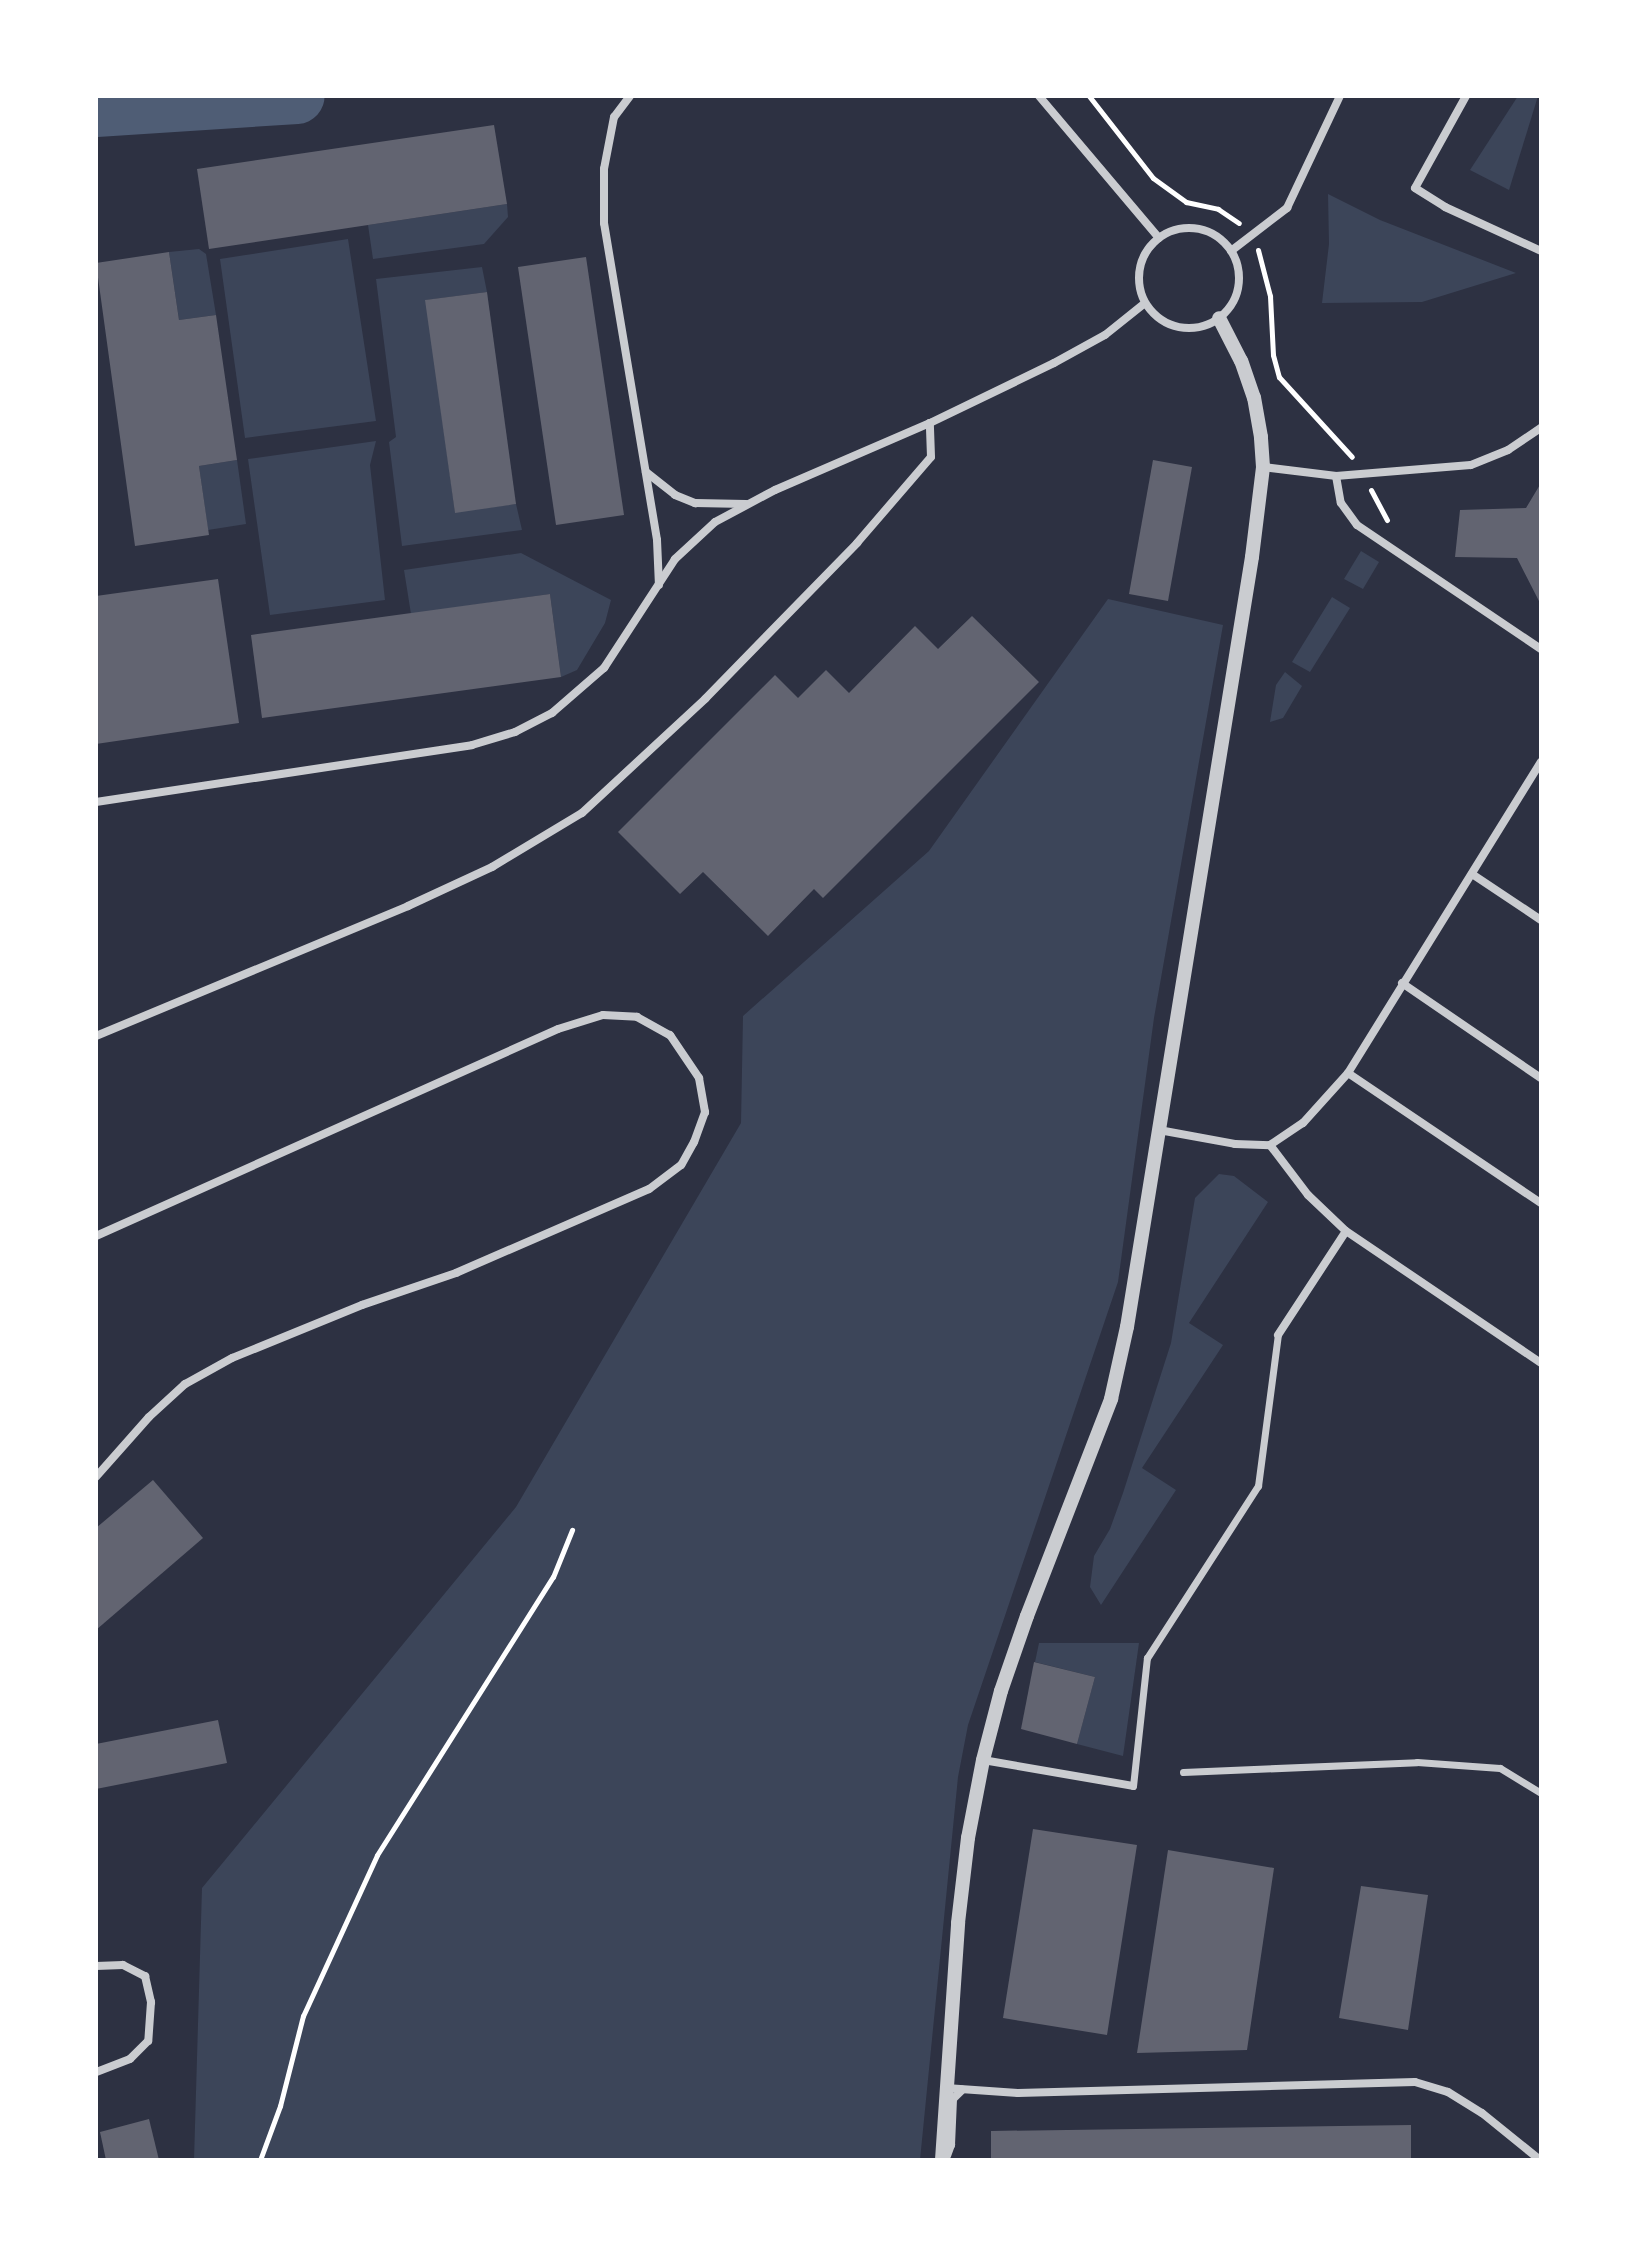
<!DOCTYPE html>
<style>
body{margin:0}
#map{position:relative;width:1637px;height:2256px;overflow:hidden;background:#2d3142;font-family:"Sofia Sans Condensed",sans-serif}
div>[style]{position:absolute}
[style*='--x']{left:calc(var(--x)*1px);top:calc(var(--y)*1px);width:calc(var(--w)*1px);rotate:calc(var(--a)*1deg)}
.green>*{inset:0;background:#3c4559}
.river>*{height:56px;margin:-28px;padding:0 28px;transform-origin:28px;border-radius:28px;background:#4f5d75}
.building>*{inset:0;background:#626471}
.path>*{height:5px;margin:-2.5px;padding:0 2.5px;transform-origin:2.5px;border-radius:2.5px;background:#fff}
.pedestrian>*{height:7px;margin:-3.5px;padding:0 3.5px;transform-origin:3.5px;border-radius:3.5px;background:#caccd0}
.minor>*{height:8px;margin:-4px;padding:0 4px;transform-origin:4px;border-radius:4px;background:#caccd0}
.minor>.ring{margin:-4px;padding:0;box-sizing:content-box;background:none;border:8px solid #caccd0;border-radius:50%}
.tertiary>*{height:14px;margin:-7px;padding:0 7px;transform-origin:7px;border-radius:7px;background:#caccd0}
span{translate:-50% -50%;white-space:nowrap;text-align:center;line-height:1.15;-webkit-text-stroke:7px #fff;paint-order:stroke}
.frame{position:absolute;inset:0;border:98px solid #fff;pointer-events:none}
</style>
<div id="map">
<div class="green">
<i style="clip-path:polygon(1518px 96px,1538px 96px,1509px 190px,1470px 170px)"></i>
<i style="clip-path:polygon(1328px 194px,1380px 220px,1516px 273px,1422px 302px,1322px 303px,1329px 244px)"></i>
<i style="clip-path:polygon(507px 204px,508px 217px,484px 244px,373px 259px,368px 225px)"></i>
<i style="clip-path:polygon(348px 239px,376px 421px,245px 438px,220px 259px)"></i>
<i style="clip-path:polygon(199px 249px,206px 254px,216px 315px,179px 320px,169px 252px)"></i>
<i style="clip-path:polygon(482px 267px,487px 292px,426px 300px,455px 512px,516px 504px,522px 530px,402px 546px,389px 442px,396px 437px,376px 279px)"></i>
<i style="clip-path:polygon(376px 441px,370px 465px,385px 600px,270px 615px,248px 459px)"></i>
<i style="clip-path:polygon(237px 460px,246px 524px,208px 530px,199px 466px)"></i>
<i style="clip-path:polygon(1361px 551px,1379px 562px,1363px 589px,1344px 579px)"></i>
<i style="clip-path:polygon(521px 553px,611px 600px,605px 623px,577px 670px,561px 677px,550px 594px,411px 614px,404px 570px)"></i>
<i style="clip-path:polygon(1332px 597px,1350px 608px,1310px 672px,1292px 662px)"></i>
<i style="clip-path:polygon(1108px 599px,1223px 625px,1154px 1018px,1118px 1282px,968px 1725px,958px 1777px,920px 2160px,194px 2160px,202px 1888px,516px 1507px,741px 1123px,743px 1016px,929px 851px)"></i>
<i style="clip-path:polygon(1285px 672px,1302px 686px,1283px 718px,1270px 722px,1276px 685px)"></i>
<i style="clip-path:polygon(1219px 1174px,1234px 1176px,1268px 1202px,1189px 1323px,1223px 1345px,1142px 1468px,1176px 1490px,1101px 1605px,1090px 1587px,1094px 1556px,1110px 1529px,1123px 1493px,1171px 1343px,1195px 1198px)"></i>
<i style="clip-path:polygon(1039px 1643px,1139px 1643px,1123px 1756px,1077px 1744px,1095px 1677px,1035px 1662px)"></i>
</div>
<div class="river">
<i style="--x:96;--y:109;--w:201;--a:-3.7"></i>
</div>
<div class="building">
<i style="clip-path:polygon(494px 125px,507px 204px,209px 249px,197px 169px)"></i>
<i style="clip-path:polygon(169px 252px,179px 320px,216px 315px,237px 460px,199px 466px,209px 535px,135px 546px,96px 263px)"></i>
<i style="clip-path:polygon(586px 257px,624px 515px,556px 525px,518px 267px)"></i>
<i style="clip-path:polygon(487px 292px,516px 504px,455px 513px,425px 300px)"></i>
<i style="clip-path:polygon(1153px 460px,1192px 467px,1168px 601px,1129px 594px)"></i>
<i style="clip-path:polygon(1541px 483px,1541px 605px,1517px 558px,1455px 557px,1460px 510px,1526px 508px)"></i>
<i style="clip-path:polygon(218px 579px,239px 723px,96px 744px,96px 596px)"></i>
<i style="clip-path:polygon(550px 594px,561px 677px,262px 718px,251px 635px)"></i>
<i style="clip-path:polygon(972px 616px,1039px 682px,823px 898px,814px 889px,768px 936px,703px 872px,680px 894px,618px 832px,775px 675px,798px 698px,826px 670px,849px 693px,915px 626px,938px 649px)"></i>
<i style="clip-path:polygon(153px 1480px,203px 1538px,96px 1630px,96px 1528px)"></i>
<i style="clip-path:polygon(1034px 1662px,1095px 1677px,1077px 1744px,1021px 1729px)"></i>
<i style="clip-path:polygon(218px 1720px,227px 1763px,96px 1789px,96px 1744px)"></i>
<i style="clip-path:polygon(1033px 1829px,1137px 1845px,1107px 2035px,1003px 2018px)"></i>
<i style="clip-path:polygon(1168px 1850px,1274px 1868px,1247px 2050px,1137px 2053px)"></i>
<i style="clip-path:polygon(1361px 1886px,1428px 1895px,1408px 2030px,1339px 2018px)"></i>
<i style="clip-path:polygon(149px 2119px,159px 2160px,106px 2160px,100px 2132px)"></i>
<i style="clip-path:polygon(1411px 2125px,1411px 2160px,991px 2160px,991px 2131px)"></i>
</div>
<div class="path">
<i style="--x:1089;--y:96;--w:104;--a:52"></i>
<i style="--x:1153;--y:178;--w:41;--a:36"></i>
<i style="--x:1186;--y:202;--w:33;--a:12"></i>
<i style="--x:1218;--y:209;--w:25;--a:34"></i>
<i style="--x:1258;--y:250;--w:48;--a:75.4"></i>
<i style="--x:1270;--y:296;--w:59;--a:87.1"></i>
<i style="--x:1273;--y:355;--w:23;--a:75"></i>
<i style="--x:1279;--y:377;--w:108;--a:47.6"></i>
<i style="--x:1371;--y:490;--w:34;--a:62"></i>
<i style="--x:260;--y:2160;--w:58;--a:-69.7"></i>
<i style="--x:280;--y:2106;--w:93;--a:-75.7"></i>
<i style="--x:303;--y:2016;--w:177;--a:-65.3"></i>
<i style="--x:377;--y:1855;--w:329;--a:-57.7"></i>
<i style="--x:553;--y:1577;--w:51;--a:-68"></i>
</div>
<div class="pedestrian">
<i style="--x:1183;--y:1772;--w:234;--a:-2.4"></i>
<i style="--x:1417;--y:1762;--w:83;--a:4.1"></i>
<i style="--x:1500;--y:1768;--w:48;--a:31.4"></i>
<i style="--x:1133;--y:1786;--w:129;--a:-83.8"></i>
<i style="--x:1147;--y:1658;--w:205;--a:-57.2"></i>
<i style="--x:1258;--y:1486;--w:152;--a:-82.5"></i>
</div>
<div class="minor">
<i style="--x:630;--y:96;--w:26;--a:127"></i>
<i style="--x:614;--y:117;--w:53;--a:100.9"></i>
<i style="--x:604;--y:169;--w:54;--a:90"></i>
<i style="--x:604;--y:223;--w:321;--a:80.5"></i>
<i style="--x:657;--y:540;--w:45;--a:87.5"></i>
<i style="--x:1039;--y:96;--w:186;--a:49.8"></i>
<i style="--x:1466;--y:96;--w:105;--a:119"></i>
<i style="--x:1415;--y:188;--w:36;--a:32"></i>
<i style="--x:1445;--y:207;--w:106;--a:24.6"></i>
<i class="ring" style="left:1139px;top:228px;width:92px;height:92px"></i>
<i style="--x:1231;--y:251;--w:71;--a:-37.5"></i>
<i style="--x:1287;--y:208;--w:124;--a:-64.7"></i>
<i style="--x:1263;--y:467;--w:74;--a:7"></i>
<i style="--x:1336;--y:476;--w:135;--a:-4.7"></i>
<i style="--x:1471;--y:465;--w:40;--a:-22"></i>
<i style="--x:1508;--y:450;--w:40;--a:-34"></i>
<i style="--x:646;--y:472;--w:37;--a:38"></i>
<i style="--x:675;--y:495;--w:22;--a:22"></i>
<i style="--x:695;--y:503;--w:51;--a:1.1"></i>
<i style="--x:1336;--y:476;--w:27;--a:80"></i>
<i style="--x:1341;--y:503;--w:27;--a:54"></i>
<i style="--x:1357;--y:525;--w:222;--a:34"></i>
<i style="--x:96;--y:802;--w:380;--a:-8.6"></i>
<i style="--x:472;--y:745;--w:45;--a:-16.8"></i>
<i style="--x:515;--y:732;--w:42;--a:-27.2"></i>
<i style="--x:552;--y:713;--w:69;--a:-40.9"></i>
<i style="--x:604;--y:668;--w:130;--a:-56.9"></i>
<i style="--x:675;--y:559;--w:54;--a:-42.8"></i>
<i style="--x:715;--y:522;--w:68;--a:-28.1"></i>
<i style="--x:775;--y:490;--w:169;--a:-23.4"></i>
<i style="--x:930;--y:423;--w:138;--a:-25.8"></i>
<i style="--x:1054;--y:363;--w:58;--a:-28.8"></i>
<i style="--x:1105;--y:335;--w:51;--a:-38.7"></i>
<i style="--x:1472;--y:874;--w:83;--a:33.7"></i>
<i style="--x:1402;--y:983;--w:168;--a:34.4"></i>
<i style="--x:96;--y:1036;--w:338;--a:-22.6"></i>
<i style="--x:408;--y:906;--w:93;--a:-24.9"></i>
<i style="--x:492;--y:867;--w:105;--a:-31"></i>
<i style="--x:582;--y:813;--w:168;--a:-42.8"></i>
<i style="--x:705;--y:699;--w:218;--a:-45.7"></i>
<i style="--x:857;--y:543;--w:113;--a:-49.3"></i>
<i style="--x:931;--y:457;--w:34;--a:-92"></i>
<i style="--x:1348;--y:1073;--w:233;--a:34"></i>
<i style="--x:1159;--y:1130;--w:77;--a:10.4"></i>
<i style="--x:1235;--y:1144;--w:35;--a:2"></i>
<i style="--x:1270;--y:1145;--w:40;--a:-34"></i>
<i style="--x:1303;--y:1123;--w:67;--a:-48"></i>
<i style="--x:1348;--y:1073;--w:366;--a:-58.2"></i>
<i style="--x:1270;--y:1145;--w:63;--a:52.8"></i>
<i style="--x:1308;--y:1195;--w:52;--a:43.5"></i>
<i style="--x:1346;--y:1231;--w:235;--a:34.1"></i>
<i style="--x:96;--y:1236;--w:506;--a:-24.13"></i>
<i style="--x:558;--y:1029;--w:47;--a:-17.3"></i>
<i style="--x:603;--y:1015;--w:34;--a:3"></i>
<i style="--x:637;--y:1017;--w:38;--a:29"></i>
<i style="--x:670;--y:1035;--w:52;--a:56"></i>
<i style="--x:699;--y:1078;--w:35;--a:80"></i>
<i style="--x:705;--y:1112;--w:32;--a:110"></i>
<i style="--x:694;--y:1142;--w:26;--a:119"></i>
<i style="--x:681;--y:1165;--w:40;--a:143"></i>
<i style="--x:649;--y:1189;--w:210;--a:156.5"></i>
<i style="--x:456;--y:1273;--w:99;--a:161.2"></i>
<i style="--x:362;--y:1305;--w:140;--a:157.8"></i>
<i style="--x:232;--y:1358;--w:54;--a:151"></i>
<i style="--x:185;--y:1384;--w:49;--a:137.5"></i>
<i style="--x:149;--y:1417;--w:80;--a:131.5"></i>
<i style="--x:1278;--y:1335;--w:124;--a:-56.8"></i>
<i style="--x:983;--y:1760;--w:152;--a:9.8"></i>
<i style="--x:96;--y:1966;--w:27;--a:-2"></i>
<i style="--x:123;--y:1965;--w:25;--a:27"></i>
<i style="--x:145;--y:1976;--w:27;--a:77"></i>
<i style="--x:151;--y:2002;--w:39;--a:94"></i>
<i style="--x:148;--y:2041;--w:25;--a:135"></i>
<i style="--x:130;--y:2059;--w:36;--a:159"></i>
<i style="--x:946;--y:2088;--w:72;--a:4"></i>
<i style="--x:1018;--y:2093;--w:397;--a:-1.6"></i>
<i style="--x:1415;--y:2082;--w:34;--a:17"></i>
<i style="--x:1448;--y:2092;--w:40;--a:32"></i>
<i style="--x:1482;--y:2113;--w:75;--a:39"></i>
<i style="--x:947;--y:2156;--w:12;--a:-70"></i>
<i style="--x:951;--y:2145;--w:46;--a:-87.5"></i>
<i style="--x:953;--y:2099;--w:13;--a:-45"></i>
</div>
<div class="tertiary">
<i style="--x:942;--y:2160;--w:238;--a:-86.1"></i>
<i style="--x:958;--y:1923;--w:86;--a:-83.3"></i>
<i style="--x:968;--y:1838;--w:79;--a:-79.1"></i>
<i style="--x:983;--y:1760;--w:71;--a:-75.4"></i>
<i style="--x:1001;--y:1691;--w:79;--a:-70.9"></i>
<i style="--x:1027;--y:1616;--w:233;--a:-68.8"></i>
<i style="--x:1111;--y:1399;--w:74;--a:-77.5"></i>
<i style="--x:1127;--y:1327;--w:780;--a:-80.78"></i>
<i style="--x:1252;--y:557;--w:91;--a:-83"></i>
<i style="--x:1263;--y:467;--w:30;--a:-94"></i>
<i style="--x:1261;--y:437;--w:40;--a:-100"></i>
<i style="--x:1254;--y:398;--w:39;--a:-109"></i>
<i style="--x:1241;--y:361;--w:48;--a:-117.1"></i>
</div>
<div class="frame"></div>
</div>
